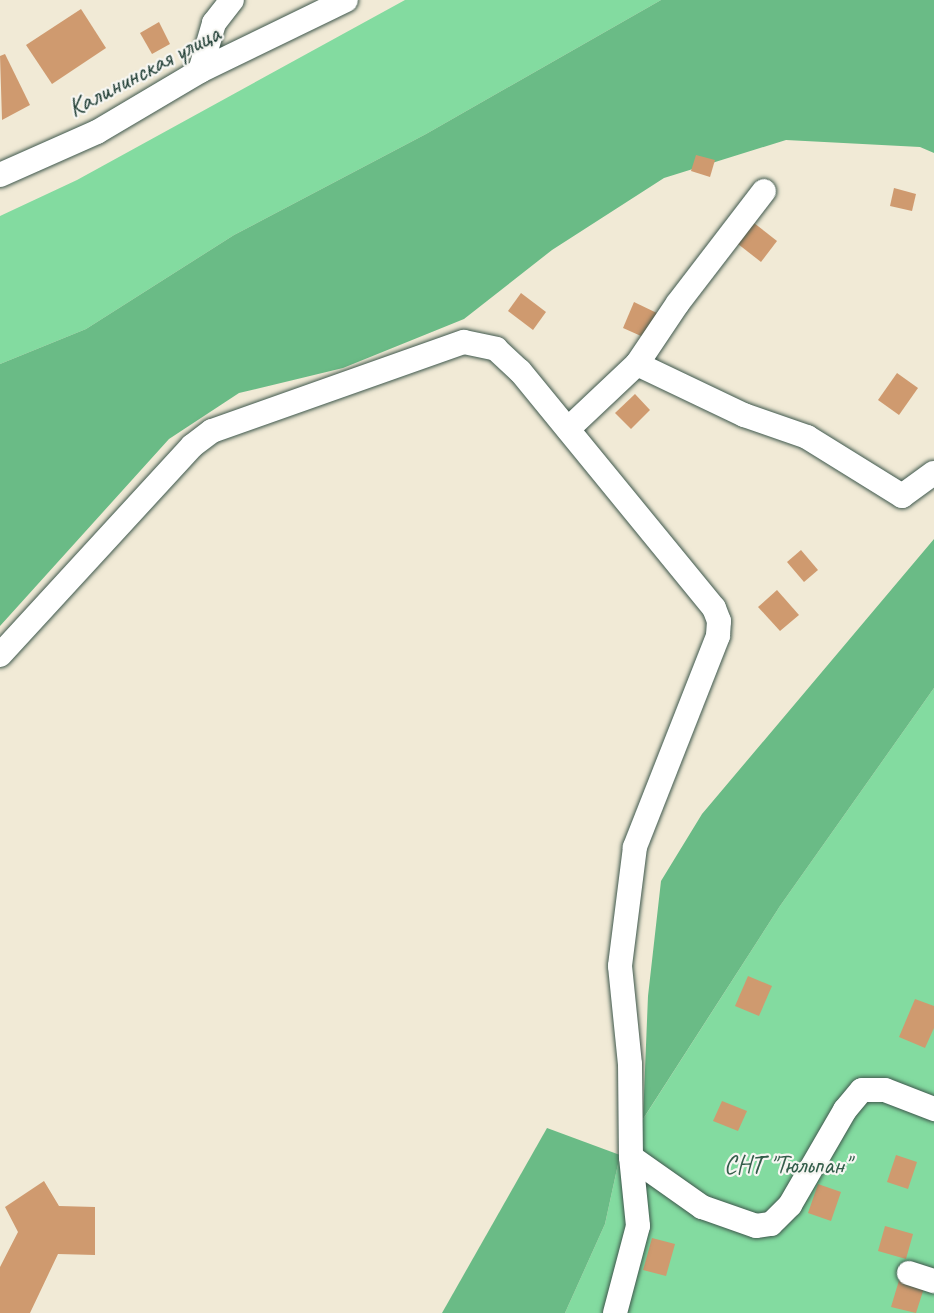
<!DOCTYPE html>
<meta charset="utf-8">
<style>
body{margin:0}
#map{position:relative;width:934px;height:1313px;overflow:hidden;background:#f1ead6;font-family:Caveat,sans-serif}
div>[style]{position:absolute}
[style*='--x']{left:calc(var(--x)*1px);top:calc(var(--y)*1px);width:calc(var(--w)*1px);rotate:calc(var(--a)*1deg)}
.green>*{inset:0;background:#83dba0}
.forest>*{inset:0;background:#6abb86}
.building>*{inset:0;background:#cf9a6f}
.roads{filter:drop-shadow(0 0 2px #3e574c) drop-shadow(0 0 2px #3e574c)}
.minor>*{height:24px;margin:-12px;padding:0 12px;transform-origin:12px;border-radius:12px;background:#fff}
span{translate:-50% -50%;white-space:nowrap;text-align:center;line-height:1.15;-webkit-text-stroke:4.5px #f6f6f2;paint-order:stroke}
.street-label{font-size:26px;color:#1f3d34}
.park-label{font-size:26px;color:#335d4a}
</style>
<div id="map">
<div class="green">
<i style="clip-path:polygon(405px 0,661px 0,426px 134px,234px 235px,86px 329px,0 364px,0 216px,77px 180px)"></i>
<i style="clip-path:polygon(934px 688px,934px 1313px,565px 1313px,605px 1224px,620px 1155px,780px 906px)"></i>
</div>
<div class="forest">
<i style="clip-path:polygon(661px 0,934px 0,934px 153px,920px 147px,786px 140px,664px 178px,552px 250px,464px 319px,343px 368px,239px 393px,169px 439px,0 626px,0 364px,86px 329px,234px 235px,426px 134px)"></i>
<i style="clip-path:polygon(934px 539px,934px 688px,780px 906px,643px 1119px,648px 996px,661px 881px,702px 814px)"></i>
<i style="clip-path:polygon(547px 1128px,620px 1155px,605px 1224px,565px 1313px,442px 1313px)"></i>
</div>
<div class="building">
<i style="clip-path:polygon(81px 9px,106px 48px,52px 84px,26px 45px)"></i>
<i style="clip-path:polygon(159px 22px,170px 44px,152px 54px,140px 33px)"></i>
<i style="clip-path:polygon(5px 54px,30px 105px,2px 120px,0 56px)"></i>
<i style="clip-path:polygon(696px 155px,715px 160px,710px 177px,691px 171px)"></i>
<i style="clip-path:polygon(894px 188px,916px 194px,912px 211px,890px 206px)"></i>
<i style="clip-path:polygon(754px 223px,777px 241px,761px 262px,738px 244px)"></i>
<i style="clip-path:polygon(521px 293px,546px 312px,533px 330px,508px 311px)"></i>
<i style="clip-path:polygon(634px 302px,661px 315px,650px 340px,623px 328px)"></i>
<i style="clip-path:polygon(897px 373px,918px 388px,899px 415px,878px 400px)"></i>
<i style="clip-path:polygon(635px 394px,650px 410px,631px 429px,615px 413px)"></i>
<i style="clip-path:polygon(801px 550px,818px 570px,804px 582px,787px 562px)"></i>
<i style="clip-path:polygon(777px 590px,799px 615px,780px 631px,758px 607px)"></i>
<i style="clip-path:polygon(748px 976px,772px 986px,759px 1016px,735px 1006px)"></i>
<i style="clip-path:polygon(915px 999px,934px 1006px,934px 1028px,925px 1048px,899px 1037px)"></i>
<i style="clip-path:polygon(722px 1101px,747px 1111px,738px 1131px,713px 1121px)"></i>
<i style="clip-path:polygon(896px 1155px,917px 1162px,908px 1189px,887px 1182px)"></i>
<i style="clip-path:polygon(44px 1181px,59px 1206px,95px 1207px,95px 1255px,58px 1254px,30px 1313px,0 1313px,0 1267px,18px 1232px,5px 1207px)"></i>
<i style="clip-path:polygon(818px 1184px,841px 1192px,831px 1221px,808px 1213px)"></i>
<i style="clip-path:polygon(885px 1226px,913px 1234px,906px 1259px,878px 1251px)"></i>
<i style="clip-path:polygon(652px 1238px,675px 1244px,666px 1276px,643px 1270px)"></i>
<i style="clip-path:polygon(900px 1277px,925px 1285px,916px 1313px,891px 1307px)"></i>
</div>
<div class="roads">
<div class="minor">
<i style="--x:200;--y:71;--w:50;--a:-73.7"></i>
<i style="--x:214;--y:23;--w:29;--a:-52"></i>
<i style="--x:0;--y:175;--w:106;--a:-23.9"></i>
<i style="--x:97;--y:132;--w:120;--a:-30.6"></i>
<i style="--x:200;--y:71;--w:162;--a:-25.9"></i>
<i style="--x:637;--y:364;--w:119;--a:25.5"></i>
<i style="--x:744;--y:415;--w:67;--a:19.2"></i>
<i style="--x:807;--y:437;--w:112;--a:31.8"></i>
<i style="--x:902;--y:496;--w:39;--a:-36"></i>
<i style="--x:568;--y:429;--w:95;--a:-43.3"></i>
<i style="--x:637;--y:364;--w:73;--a:-56.1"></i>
<i style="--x:678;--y:303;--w:141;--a:-52.5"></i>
<i style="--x:0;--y:655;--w:284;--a:-47.4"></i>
<i style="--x:192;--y:446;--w:25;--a:-37"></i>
<i style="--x:212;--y:431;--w:267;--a:-19.5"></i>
<i style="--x:464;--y:342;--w:33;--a:12"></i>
<i style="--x:496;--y:349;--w:33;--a:43"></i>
<i style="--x:520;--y:371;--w:306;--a:50.7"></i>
<i style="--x:714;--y:608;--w:14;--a:69"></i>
<i style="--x:719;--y:621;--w:15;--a:94"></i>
<i style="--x:718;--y:636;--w:227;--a:111.5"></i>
<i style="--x:635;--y:847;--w:120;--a:97.2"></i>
<i style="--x:620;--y:966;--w:99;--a:84.2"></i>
<i style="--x:630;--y:1064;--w:93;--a:89.4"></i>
<i style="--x:631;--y:1157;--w:87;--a:35.2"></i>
<i style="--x:702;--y:1207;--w:57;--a:19.4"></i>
<i style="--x:756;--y:1226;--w:15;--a:-8"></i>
<i style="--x:771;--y:1224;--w:27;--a:-45"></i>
<i style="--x:790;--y:1205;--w:110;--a:-59.9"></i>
<i style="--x:845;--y:1110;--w:26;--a:-50"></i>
<i style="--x:862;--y:1090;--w:23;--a:0"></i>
<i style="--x:885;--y:1090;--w:53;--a:21.2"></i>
<i style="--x:909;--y:1273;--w:26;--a:18"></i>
<i style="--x:615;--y:1313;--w:90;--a:-75.2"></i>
<i style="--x:638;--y:1226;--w:69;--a:-95.8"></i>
</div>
</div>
<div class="street-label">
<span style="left:144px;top:71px;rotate:-28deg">Калининская улица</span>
</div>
<div class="park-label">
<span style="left:787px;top:1165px">СНТ "Тюльпан"</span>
</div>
</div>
